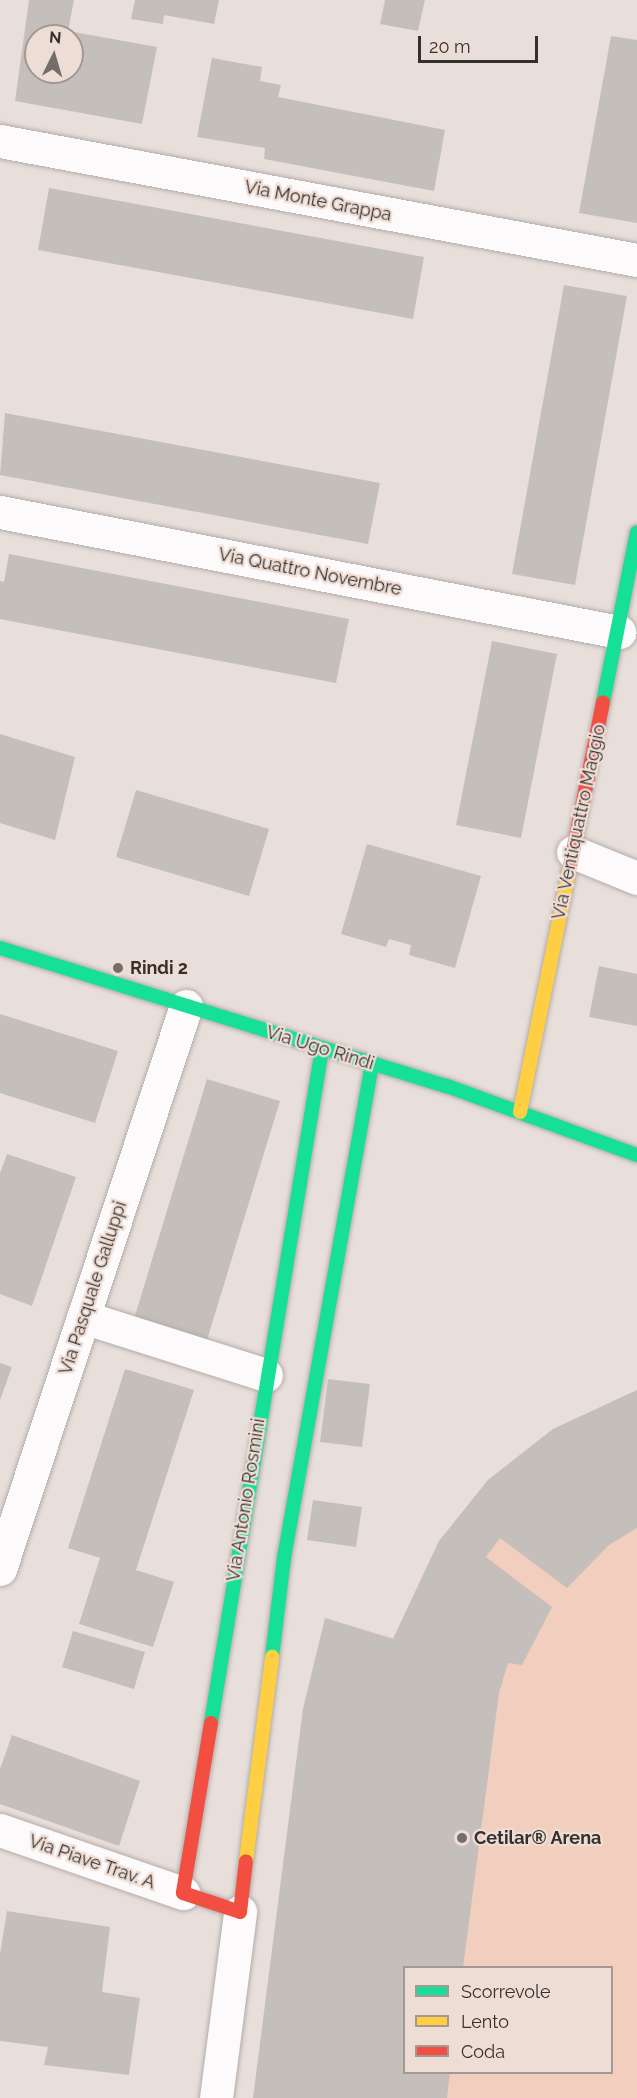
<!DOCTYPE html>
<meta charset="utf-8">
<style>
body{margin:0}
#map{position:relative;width:637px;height:2098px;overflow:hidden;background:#e8dfdb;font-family:Raleway,sans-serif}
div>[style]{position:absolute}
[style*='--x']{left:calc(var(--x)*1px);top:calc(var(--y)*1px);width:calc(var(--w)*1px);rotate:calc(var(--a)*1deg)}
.green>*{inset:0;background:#f1cebd}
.building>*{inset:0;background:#c5bfbb}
.roads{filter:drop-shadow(0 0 2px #b3aca9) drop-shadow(0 0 2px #b3aca9)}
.street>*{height:33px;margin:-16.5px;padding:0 16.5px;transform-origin:16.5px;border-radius:16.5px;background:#fcfafa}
.fast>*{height:14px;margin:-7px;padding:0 7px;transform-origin:7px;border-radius:7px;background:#16e098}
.slow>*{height:14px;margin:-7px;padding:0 7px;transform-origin:7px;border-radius:7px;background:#ffcf43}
.jam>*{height:14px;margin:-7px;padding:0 7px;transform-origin:7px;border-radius:7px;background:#f24e42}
.dots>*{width:16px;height:16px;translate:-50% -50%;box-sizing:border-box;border:3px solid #eeddd5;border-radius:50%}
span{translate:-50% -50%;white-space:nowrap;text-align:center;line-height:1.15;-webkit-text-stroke:4.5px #eeddd5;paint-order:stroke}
.street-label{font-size:18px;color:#36302d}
.poi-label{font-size:18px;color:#36302d;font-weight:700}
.left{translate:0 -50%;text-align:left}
.legend{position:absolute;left:403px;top:1966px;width:210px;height:108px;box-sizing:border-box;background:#eeddd5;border:2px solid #a49892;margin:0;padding:8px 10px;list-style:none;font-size:18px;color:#36302d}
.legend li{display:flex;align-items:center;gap:12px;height:30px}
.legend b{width:30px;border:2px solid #a49892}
.north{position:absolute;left:24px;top:24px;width:60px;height:60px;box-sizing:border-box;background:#eeddd5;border:2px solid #a49892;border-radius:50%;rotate:5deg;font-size:16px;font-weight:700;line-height:24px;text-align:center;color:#36302d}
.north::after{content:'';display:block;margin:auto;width:21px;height:27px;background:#746d6a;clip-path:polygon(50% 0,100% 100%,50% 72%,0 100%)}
.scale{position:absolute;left:418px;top:36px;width:120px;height:27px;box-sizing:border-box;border:3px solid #36302d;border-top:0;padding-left:8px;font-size:18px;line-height:21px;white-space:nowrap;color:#36302d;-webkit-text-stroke:4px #eeddd5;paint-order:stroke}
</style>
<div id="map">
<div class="green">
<i style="clip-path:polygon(evenodd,637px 1390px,637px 2098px,253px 2098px,303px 1709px,325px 1618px,393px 1638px,439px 1541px,488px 1480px,553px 1429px,637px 1390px,404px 1968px,612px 1968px,612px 2072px,404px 2072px,404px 1968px)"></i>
</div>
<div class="building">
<i style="clip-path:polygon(evenodd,29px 0,74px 0,68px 31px,157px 47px,142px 124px,15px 101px,29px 0,36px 36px,72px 36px,72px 72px,36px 72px,36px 36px)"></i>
<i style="clip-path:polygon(135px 0,219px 0,214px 24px,164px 15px,163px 24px,131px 19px)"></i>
<i style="clip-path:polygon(385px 0,425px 0,418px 31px,380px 24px)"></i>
<i style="clip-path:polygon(611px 36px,637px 40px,637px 223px,579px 213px)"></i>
<i style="clip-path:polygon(212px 58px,262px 67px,260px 81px,281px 85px,278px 97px,445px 130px,434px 191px,264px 159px,265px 148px,197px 137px)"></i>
<i style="clip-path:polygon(49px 188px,424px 257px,413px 319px,38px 250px)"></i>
<i style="clip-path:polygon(564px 285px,627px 296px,575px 585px,512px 574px)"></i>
<i style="clip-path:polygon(5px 413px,380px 483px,368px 544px,0 475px)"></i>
<i style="clip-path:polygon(9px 554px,349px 619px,336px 683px,0 619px,0 581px,4px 582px)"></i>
<i style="clip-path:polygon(492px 641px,557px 654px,521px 838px,456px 825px)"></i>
<i style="clip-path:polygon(0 734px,75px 757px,55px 840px,0 823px)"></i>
<i style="clip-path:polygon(136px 790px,269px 829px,249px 896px,116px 857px)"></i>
<i style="clip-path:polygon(367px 844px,481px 876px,455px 968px,409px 955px,411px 945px,389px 939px,386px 947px,341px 934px)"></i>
<i style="clip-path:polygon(599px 966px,637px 974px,637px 1026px,589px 1017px)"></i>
<i style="clip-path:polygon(0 1014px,118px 1051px,95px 1123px,0 1093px)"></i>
<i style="clip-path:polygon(207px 1079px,280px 1101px,207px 1340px,134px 1319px)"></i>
<i style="clip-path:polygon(7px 1154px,76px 1177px,32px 1306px,0 1294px,0 1173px)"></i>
<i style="clip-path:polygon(0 1363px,12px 1367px,0 1400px)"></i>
<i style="clip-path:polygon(125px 1369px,194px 1390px,136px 1570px,174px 1582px,153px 1647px,79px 1624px,100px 1558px,68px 1548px)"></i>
<i style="clip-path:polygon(328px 1379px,370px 1384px,362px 1447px,320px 1442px)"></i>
<i style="clip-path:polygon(637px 1390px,637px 1528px,609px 1545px,567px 1588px,500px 1538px,486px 1557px,552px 1607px,522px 1665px,508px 1663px,499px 1693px,463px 1968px,404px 1968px,404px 2072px,450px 2072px,447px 2098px,253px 2098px,303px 1709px,325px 1618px,393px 1639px,439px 1541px,488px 1480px,553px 1429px)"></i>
<i style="clip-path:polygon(313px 1500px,362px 1507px,356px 1547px,307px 1540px)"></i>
<i style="clip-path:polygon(73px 1631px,145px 1652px,134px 1689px,62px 1667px)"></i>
<i style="clip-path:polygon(12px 1735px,140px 1781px,119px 1846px,0 1804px,0 1769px)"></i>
<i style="clip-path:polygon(7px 1911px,110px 1927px,102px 1992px,140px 1998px,129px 2075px,44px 2065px,48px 2047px,0 2041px,0 1954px)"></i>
</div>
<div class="roads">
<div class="street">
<i style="--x:0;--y:141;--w:648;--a:10.58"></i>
<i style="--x:0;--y:512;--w:631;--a:10.97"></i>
<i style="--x:573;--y:852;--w:69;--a:22.1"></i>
<i style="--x:83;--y:1317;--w:192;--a:17.6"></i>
<i style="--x:0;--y:1569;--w:593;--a:-71.72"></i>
<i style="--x:0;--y:1830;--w:194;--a:19"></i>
<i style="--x:216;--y:2098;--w:188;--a:-82.6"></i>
</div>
<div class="fast">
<i style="--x:603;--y:702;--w:173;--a:-78.7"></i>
<i style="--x:0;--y:948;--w:468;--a:17.2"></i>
<i style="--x:447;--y:1086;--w:202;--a:20"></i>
<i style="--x:272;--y:1657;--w:100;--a:-83.1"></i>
<i style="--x:284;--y:1558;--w:502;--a:-79.9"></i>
<i style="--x:211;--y:1723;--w:683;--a:-80.65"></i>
</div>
<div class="slow">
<i style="--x:520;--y:1112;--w:251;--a:-78.5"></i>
<i style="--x:246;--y:1861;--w:206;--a:-82.7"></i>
</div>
<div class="jam">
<i style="--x:570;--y:866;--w:167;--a:-78.6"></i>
<i style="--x:211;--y:1723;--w:172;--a:99.4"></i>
<i style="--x:183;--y:1893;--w:60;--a:18.4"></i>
<i style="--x:240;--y:1912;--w:51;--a:-83.3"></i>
</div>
</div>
<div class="dots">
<i style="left:118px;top:968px;background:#746d6a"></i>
<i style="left:462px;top:1838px;background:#746d6a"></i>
</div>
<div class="street-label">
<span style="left:318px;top:201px;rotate:11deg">Via Monte Grappa</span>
<span style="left:310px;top:572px;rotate:11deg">Via Quattro Novembre</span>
<span style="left:579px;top:822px;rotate:-78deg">Via Ventiquattro Maggio</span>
<span style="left:320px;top:1048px;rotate:17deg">Via Ugo Rindi</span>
<span style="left:93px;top:1288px;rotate:-72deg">Via Pasquale Galluppi</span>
<span style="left:246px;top:1500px;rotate:-81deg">Via Antonio Rosmini</span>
<span style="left:92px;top:1862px;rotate:19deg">Via Piave Trav. A</span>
</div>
<div class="poi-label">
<span class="left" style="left:130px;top:968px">Rindi 2</span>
<span class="left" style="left:474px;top:1838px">Cetilar® Arena</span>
</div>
<ul class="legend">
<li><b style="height:8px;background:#16e098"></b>Scorrevole</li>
<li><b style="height:8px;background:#ffcf43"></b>Lento</li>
<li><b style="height:8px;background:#f24e42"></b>Coda</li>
</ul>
<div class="north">N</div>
<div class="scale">20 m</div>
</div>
